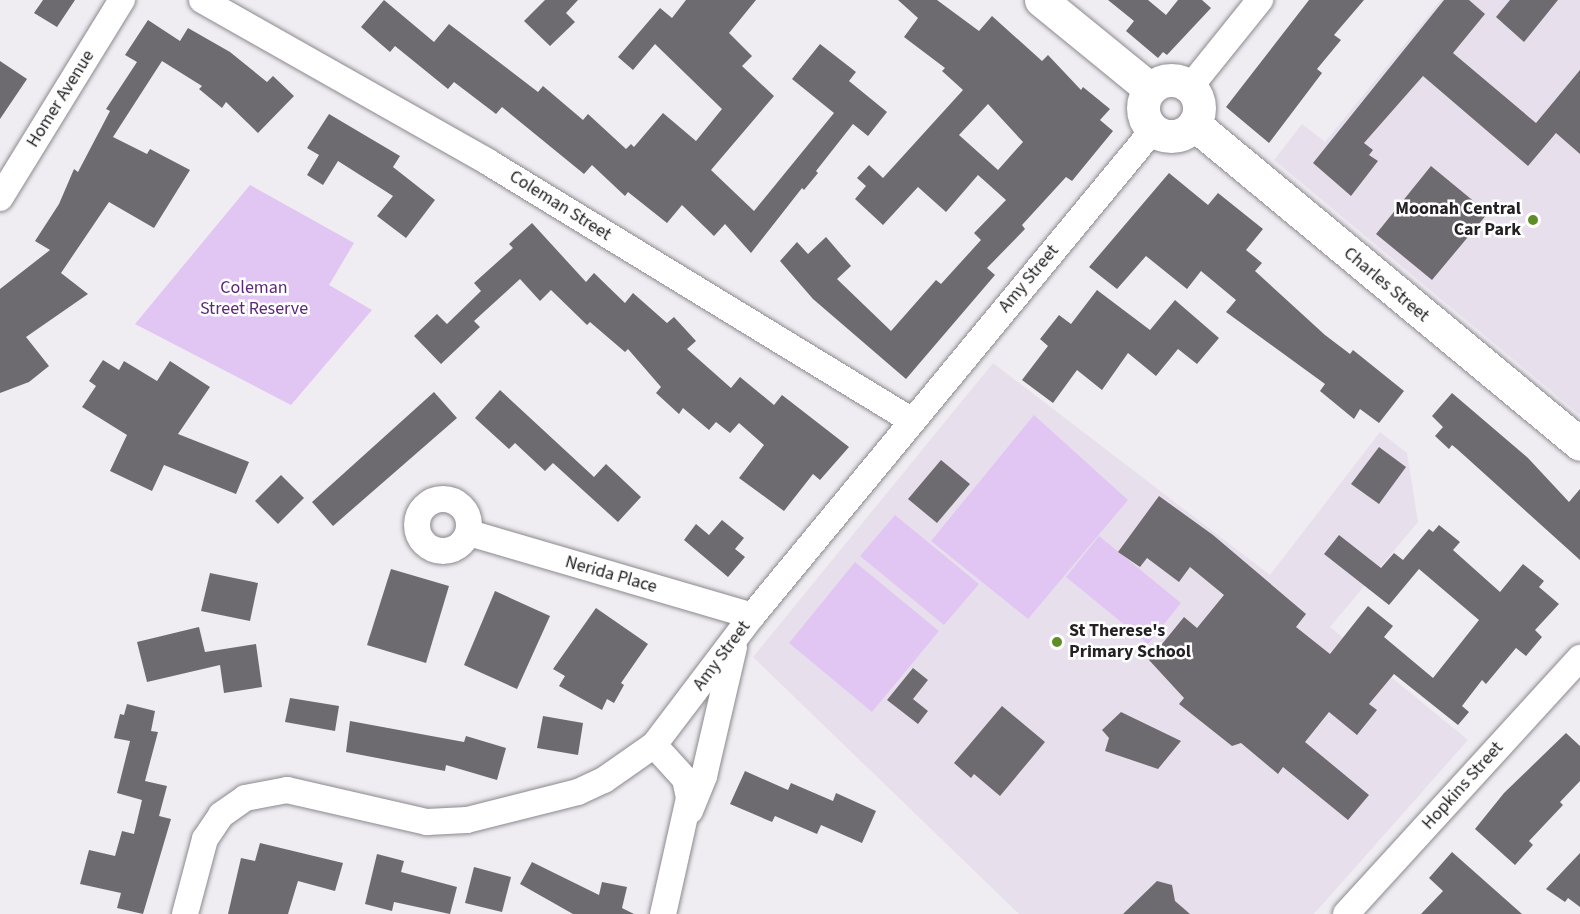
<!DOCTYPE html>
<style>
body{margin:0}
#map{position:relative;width:1580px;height:914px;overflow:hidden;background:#efecf2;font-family:"Source Sans 3",sans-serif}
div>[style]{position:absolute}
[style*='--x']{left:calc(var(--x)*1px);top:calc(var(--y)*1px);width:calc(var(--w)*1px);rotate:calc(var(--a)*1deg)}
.built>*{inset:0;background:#e7e0ec}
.green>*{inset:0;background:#e1c6f3}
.building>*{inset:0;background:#6e6b70}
.roads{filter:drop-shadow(0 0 2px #8c898e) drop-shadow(0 0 2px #8c898e)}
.street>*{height:26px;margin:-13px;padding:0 13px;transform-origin:13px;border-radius:13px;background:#fff}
.street>.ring{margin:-13px;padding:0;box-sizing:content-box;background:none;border:26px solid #fff;border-radius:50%}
.secondary>*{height:33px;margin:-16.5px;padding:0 16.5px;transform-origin:16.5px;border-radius:16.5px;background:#fff}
.secondary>.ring{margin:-16.5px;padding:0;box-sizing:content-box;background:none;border:33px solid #fff;border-radius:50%}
.dots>*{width:16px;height:16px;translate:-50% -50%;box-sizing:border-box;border:3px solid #fff;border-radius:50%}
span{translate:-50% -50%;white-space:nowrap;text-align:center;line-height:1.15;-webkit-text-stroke:5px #fff;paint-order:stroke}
.street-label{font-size:18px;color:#232123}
.poi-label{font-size:18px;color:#232123;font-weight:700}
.right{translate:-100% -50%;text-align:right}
.left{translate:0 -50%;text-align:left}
.park-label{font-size:18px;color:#5d277a}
</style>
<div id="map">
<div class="built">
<i style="clip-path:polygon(1441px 0,1580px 0,1580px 415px,1274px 160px,1302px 124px,1325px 142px)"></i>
<i style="clip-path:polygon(993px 363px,1270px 575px,1380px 432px,1407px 453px,1418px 522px,1330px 627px,1468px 740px,1314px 914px,1019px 914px,753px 657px)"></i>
</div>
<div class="green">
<i style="clip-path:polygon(250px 185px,354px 243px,329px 285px,372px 310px,291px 405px,135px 324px)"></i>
<i style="clip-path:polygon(1034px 415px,1128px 500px,1028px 619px,931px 541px)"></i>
<i style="clip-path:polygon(895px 515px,979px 584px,944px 625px,860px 556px)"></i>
<i style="clip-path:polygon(1099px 536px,1181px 603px,1148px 644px,1066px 577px)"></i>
<i style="clip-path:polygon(855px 562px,939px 631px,872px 712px,789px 643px)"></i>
</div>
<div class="building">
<i style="clip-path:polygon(43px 0,75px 0,57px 27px,34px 13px)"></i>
<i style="clip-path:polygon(384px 0,434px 42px,449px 24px,538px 92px,543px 86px,583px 120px,588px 114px,626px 149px,631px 144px,634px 147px,663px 113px,696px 141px,722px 109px,655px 44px,633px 70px,618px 57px,660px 8px,672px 18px,686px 0,756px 0,729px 33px,752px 56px,742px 66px,774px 96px,711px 170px,754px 211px,834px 113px,792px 79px,820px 44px,856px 72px,849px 81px,887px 112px,868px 136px,853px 124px,816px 171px,818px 173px,804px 190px,802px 188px,751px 253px,725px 224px,714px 236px,682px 205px,667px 223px,628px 192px,625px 196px,592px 165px,584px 174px,502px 107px,496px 114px,454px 82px,448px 89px,395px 46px,390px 52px,361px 27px)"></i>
<i style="clip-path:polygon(545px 0,578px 0,566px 13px,575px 22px,550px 46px,524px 21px)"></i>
<i style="clip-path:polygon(evenodd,898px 0,937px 0,979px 31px,992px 16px,1042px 61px,1048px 55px,1081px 90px,1083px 87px,1110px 109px,1100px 120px,1113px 131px,1072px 181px,1066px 177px,1022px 225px,1025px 229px,987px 268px,995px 275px,906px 379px,813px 299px,780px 261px,797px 242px,808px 254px,826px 237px,851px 266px,837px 279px,891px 331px,936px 280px,941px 284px,981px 240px,974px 233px,1006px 200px,978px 175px,946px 212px,918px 187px,883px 225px,855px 199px,866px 186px,857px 178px,869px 165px,883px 178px,963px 90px,942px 71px,945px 68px,904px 37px,918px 18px,898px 0,988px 104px,1023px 142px,998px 170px,959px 135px,988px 104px)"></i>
<i style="clip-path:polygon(1108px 0,1148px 0,1166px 15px,1178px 0,1202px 0,1211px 8px,1167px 55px,1163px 52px,1158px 58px,1126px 31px,1134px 21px)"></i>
<i style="clip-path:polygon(1309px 0,1364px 0,1334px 35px,1341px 40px,1317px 69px,1322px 73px,1269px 143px,1226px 107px)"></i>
<i style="clip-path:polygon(1444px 0,1469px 0,1485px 14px,1453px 53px,1536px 123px,1580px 70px,1580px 154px,1556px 133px,1528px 166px,1423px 76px,1364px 143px,1373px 150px,1369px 155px,1378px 161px,1351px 196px,1313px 163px)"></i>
<i style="clip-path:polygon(1510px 0,1558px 0,1524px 42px,1496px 17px)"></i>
<i style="clip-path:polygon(148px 20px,180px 41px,188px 28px,230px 52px,267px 82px,273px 76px,294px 96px,258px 133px,226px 102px,222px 108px,199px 89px,202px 86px,162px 61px,113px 137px,147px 154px,150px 149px,190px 170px,154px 228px,109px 202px,61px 273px,88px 294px,26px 337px,49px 366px,29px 382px,0 393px,0 289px,50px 250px,35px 241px,59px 204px,74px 169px,78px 172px,110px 111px,106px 109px,137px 62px,125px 55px)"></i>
<i style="clip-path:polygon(0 61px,27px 79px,0 119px)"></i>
<i style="clip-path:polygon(329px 114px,400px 156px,393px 167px,435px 200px,406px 238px,377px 216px,393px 196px,338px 161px,323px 185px,307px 175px,319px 155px,307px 148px)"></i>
<i style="clip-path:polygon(1431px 166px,1488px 213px,1432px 280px,1376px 234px)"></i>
<i style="clip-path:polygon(1169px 173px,1208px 205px,1218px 193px,1263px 229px,1246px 250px,1262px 263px,1255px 271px,1325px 335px,1350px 354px,1353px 350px,1404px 391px,1379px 423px,1360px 409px,1354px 419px,1320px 391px,1325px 384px,1226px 312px,1236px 300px,1201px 271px,1187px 289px,1146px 256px,1117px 289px,1089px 267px)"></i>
<i style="clip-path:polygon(532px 223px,586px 282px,594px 273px,625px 303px,633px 293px,667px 323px,674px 317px,696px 341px,687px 349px,731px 388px,740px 377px,774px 405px,782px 395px,849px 447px,820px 480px,813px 474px,784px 511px,739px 478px,764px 445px,739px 423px,730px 433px,716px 422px,709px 430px,683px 408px,679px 414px,656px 393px,661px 387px,628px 349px,625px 352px,590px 322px,587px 325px,551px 290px,540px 301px,520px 279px,474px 321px,480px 327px,441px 364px,414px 336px,437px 314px,447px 324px,481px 291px,474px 283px,513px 248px,509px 244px)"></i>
<i style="clip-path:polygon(1097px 290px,1150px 330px,1175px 300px,1219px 338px,1197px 364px,1178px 349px,1156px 376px,1128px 353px,1102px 390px,1077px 370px,1053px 403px,1022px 380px,1048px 346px,1040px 339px,1059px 315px,1071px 324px)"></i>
<i style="clip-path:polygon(103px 360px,119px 370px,124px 361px,157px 381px,170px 361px,210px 387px,178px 434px,249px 462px,236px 494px,164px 465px,152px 491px,110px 471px,127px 435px,82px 407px,96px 386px,89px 381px)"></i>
<i style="clip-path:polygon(500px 390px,594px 477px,606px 464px,641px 497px,618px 522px,553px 463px,545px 471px,515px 443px,509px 449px,475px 418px)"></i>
<i style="clip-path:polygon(434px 392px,457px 418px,333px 526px,312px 502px)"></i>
<i style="clip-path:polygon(1452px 393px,1528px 458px,1569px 502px,1580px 489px,1580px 560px,1457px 449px,1452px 445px,1449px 449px,1435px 436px,1443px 427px,1432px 416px)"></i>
<i style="clip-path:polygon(1379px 447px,1406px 467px,1379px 504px,1351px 484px)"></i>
<i style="clip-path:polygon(941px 460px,970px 484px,937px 523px,908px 499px)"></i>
<i style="clip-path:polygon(281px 475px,304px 498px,278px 524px,255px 501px)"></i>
<i style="clip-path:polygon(1159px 496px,1213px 535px,1306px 614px,1296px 627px,1330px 654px,1368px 606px,1393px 626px,1384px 637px,1433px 678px,1479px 620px,1419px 569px,1389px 605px,1324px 554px,1339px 535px,1381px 568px,1394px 553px,1403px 560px,1429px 529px,1433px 532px,1439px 525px,1460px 542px,1453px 550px,1500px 592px,1523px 564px,1544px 581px,1539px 587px,1559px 604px,1535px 630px,1542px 637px,1526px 656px,1516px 648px,1486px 684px,1482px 680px,1462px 706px,1469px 712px,1458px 725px,1394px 674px,1369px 704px,1377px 710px,1357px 735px,1329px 712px,1305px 742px,1369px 795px,1348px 820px,1283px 767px,1278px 774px,1241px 743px,1232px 746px,1179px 704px,1184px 698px,1149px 660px,1184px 617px,1197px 628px,1224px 595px,1190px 567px,1179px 582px,1147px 558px,1140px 567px,1118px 552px)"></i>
<i style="clip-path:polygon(722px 520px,744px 538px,735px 549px,745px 557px,728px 577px,684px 540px,696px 524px,709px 535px)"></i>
<i style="clip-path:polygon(391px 569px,449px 586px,426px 663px,367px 645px)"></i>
<i style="clip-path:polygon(210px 573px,258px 583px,250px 621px,201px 611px)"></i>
<i style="clip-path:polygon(495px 591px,550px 616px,517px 689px,464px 665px)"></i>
<i style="clip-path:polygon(596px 608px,648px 644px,621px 683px,624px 685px,614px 703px,607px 699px,602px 710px,559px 686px,565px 676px,553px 669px)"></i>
<i style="clip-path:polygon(199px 627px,205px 652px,256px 644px,262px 687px,224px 693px,220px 665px,147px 682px,137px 642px)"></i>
<i style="clip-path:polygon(913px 668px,928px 680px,913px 699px,928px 711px,918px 724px,887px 700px)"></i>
<i style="clip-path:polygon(290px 698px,339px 706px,335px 731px,285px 722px)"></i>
<i style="clip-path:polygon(127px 704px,155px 711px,151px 731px,158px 732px,145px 781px,167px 786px,159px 816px,171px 819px,143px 914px,117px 908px,121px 893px,80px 884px,89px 850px,115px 856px,122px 831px,134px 834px,142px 800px,117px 793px,130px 741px,114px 738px,120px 714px,124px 715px)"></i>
<i style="clip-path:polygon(1002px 706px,1045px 742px,1000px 796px,974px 774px,971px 778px,954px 763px)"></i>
<i style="clip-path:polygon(1121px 712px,1181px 741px,1158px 769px,1105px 751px,1109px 738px,1102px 730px)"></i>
<i style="clip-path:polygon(543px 716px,583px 723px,578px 755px,537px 748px)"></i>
<i style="clip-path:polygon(350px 721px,464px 742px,466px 736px,506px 748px,497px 780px,446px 765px,445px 771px,346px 752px)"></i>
<i style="clip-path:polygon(1566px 733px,1580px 746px,1580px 781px,1560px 802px,1563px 805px,1529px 841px,1533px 845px,1515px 865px,1475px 829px,1504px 793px)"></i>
<i style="clip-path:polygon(745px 771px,788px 790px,791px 783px,833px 801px,836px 793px,876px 811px,862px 843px,821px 825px,817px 834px,775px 816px,772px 822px,730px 804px)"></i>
<i style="clip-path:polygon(260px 843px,343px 863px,335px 891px,298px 881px,288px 914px,228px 914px,241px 858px,255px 861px)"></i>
<i style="clip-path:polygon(1452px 852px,1522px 914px,1421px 914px,1443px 891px,1429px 878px)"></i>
<i style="clip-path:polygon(1580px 853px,1580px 907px,1568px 898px,1565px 902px,1546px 889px)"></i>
<i style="clip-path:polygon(377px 854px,404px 861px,401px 872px,457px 887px,450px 914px,394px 902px,392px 911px,365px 904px)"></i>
<i style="clip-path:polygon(532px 862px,599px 895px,602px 882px,627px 887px,622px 908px,634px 914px,573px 914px,520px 884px)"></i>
<i style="clip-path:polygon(474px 867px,511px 877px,502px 912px,465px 903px)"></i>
<i style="clip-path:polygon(1157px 881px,1172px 885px,1175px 901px,1190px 914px,1123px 914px)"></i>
</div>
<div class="roads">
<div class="street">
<i style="--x:202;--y:0;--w:329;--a:29.5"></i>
<i style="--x:488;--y:162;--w:497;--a:31.4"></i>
<i style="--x:1190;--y:87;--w:112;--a:-51.2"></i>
<i style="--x:0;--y:198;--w:233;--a:-58.4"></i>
<i class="ring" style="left:417px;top:499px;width:26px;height:26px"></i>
<i style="--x:469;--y:533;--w:295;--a:16.3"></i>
<i style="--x:654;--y:745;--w:46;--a:47.6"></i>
<i style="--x:685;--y:779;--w:19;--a:78"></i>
<i style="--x:689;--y:798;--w:119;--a:102.6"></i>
<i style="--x:690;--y:811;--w:38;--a:-68"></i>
<i style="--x:704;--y:776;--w:132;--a:-76.9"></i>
<i style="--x:185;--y:914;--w:78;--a:-75.1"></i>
<i style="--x:205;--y:839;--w:29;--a:-56"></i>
<i style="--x:221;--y:815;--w:29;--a:-35"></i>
<i style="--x:245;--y:798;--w:43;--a:-10.8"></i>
<i style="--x:287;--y:790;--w:144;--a:12.9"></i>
<i style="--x:427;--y:822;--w:40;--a:-2.9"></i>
<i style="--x:467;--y:820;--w:114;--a:-14.2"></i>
<i style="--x:578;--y:792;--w:29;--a:-25"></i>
<i style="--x:604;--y:780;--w:61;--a:-35"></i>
<i style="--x:654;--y:745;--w:162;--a:-52.8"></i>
<i style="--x:752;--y:616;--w:630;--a:-50.47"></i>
<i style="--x:1346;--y:914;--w:347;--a:-47.6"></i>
</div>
<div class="secondary">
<i style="--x:1041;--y:0;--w:141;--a:39.2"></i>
<i class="ring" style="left:1143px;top:80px;width:23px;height:23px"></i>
<i style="--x:1194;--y:124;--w:501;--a:39.66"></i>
</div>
</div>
<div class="dots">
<i style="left:1533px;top:220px;background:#5d8e25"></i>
<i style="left:1057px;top:642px;background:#5d8e25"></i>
</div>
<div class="street-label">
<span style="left:61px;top:99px;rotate:-58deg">Homer Avenue</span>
<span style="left:560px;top:206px;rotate:32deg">Coleman Street</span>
<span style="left:1029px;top:279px;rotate:-50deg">Amy Street</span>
<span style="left:1386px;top:285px;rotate:40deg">Charles Street</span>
<span style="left:611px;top:575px;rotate:16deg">Nerida Place</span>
<span style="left:722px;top:656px;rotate:-53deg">Amy Street</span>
<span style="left:1463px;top:786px;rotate:-48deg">Hopkins Street</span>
</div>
<div class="poi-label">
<span class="right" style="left:1521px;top:220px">Moonah Central<br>Car Park</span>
<span class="left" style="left:1069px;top:642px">St Therese's<br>Primary School</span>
</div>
<div class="park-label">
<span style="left:254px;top:299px">Coleman<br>Street Reserve</span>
</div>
</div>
